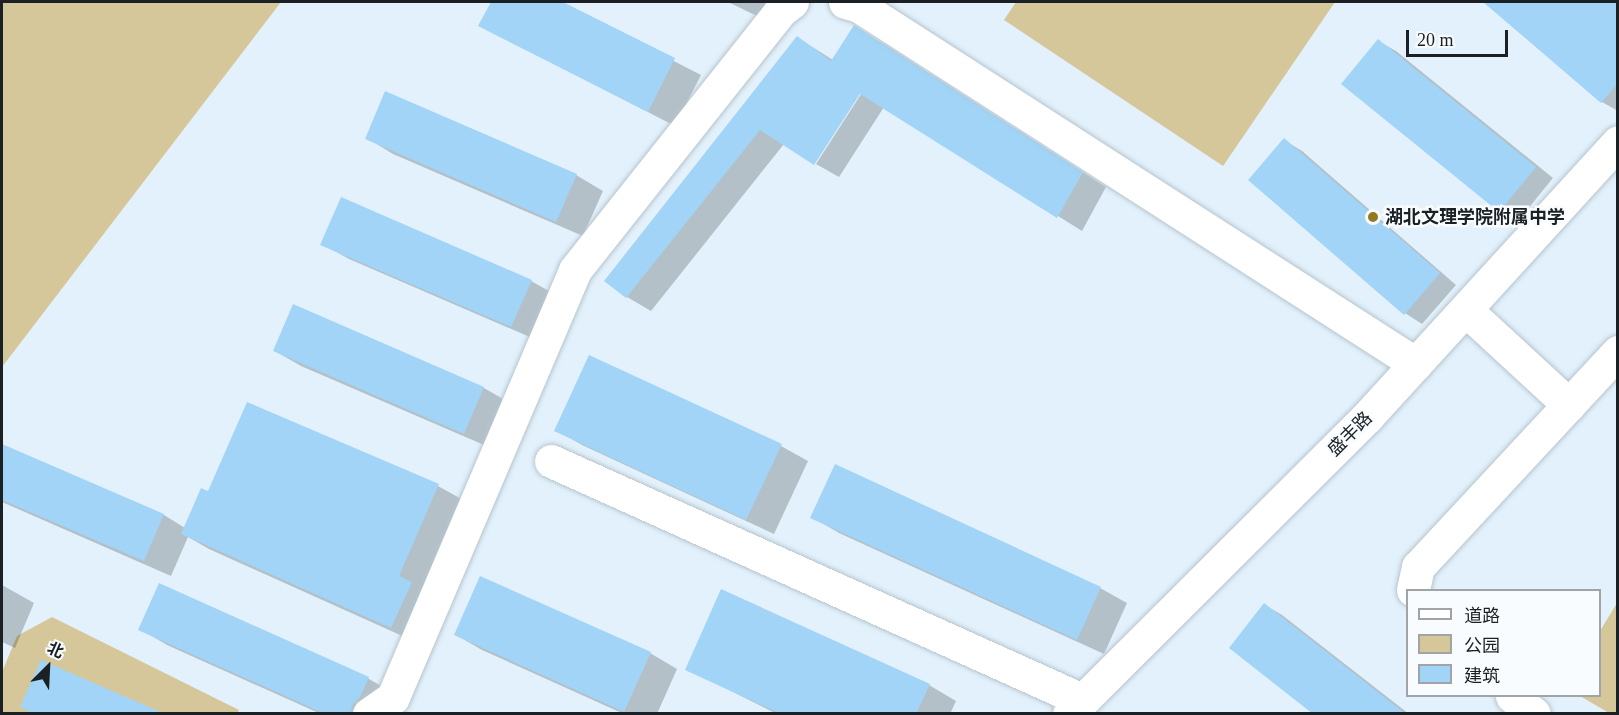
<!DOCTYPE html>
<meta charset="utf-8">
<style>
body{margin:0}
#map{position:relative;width:1619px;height:715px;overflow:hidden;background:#e2f1fb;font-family:"Times New Roman","Noto Sans SC",serif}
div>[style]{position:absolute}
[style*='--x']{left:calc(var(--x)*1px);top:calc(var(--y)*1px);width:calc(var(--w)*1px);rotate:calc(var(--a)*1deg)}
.green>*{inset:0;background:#d5c79a}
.shadow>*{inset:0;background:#0003}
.building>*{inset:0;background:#a1d4f6}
.roads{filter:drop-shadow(0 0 2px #b6c4ce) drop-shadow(0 0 2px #b6c4ce)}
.minor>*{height:33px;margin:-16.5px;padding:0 16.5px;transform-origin:16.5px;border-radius:16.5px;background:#fff}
.dots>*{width:16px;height:16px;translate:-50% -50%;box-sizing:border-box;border:3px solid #f9fcfe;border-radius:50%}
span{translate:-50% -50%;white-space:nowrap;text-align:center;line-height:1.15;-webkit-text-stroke:5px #f9fcfe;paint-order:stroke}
.poi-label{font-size:18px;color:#1a2024;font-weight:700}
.left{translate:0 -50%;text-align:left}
.street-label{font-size:18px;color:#1a2024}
.frame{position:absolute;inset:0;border:3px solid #1a2024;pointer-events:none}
.legend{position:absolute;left:1406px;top:589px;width:195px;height:108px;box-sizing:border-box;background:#f9fcfe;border:2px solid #a0a4a7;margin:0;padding:8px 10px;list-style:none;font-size:18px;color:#1a2024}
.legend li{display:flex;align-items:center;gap:12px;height:30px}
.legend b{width:30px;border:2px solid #a0a4a7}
.north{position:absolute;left:18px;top:637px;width:60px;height:60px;-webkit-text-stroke:4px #f9fcfe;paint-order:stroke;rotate:24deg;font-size:16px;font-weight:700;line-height:24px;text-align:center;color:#1a2024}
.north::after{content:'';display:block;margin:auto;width:21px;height:27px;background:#1a2024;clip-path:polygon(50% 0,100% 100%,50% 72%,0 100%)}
.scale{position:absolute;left:1406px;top:30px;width:102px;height:27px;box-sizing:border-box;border:3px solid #1a2024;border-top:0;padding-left:8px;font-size:18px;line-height:21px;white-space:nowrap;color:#1a2024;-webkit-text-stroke:4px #f9fcfe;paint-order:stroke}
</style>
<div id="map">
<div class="green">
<i style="clip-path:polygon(2px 2px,281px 2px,2px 367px)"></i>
<i style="clip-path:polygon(1016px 2px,1335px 2px,1223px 166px,1004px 20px)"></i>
<i style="clip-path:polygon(1617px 603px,1617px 713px,1609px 713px,1580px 696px,1600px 696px,1600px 631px)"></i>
<i style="clip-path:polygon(52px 617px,239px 710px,237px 714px,2px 714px,2px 672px,17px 636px)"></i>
</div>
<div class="shadow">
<i style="clip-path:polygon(493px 2px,559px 2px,701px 75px,675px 126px,480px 26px)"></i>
<i style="clip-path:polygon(728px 2px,772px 2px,763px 19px)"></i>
<i style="clip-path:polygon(1485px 2px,1618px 2px,1618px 111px,1602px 102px)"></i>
<i style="clip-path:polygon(798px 38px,833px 60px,879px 41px,1106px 187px,1082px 231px,884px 107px,839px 177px,816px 164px,865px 88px,784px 144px,651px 311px,627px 297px,606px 281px)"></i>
<i style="clip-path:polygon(1378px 41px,1396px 51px,1553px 178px,1518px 221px,1500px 211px)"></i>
<i style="clip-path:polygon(367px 138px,576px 175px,603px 191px,583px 236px,393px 154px)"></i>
<i style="clip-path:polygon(1284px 140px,1302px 151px,1456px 285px,1422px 324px,1405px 313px)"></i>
<i style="clip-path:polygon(322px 244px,531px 281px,558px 296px,539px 341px,349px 259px)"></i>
<i style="clip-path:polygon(294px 306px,484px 388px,510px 403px,491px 448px,301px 366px,275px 351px)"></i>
<i style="clip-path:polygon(556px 430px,781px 446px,808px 461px,774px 534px,582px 445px)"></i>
<i style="clip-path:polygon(2px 445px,164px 515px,185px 528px,209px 493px,438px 486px,465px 501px,418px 643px,209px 549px,188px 537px,171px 576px,2px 502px)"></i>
<i style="clip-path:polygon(812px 517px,1100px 588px,1127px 603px,1104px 654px,839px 533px)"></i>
<i style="clip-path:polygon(2px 585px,34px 603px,15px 648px,2px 642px)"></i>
<i style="clip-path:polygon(160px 585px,369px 679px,395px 694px,386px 714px,321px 714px,167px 645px,140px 629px)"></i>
<i style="clip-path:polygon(1265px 605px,1282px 615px,1409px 714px,1315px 714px)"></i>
<i style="clip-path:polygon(456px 635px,650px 653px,677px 669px,657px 714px,624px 714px,482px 650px)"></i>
<i style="clip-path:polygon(687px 669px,929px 685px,956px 701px,950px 714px,777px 714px)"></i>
</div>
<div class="building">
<i style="clip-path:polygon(491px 2px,563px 2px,675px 58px,648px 112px,478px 26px)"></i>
<i style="clip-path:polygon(1483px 2px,1617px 2px,1617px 84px,1601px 103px)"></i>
<i style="clip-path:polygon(854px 25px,1083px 172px,1057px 218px,860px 94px,814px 165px,760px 130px,626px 298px,604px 281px,797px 36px,831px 61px)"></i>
<i style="clip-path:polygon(1378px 39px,1536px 167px,1499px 212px,1341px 84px)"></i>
<i style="clip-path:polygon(385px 91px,577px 174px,556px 222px,365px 139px)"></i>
<i style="clip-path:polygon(1284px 138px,1440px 273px,1404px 315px,1248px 180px)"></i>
<i style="clip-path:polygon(341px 197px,532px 280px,511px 327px,320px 245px)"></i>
<i style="clip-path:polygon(293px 304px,484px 387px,464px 434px,273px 351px)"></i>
<i style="clip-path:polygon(589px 355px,782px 444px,746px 520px,554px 431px)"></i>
<i style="clip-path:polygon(247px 402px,439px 484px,399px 576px,412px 582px,391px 628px,181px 534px,201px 488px,208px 491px)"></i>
<i style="clip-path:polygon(2px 444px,164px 514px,144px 561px,2px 500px)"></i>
<i style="clip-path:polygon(835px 464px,1101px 587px,1077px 640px,810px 518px)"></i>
<i style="clip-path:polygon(480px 576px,651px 652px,624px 712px,454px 635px)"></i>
<i style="clip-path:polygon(159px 583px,369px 677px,360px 697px,352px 706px,351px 714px,325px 714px,138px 630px)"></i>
<i style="clip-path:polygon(721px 589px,930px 684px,916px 714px,781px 714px,685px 670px)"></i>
<i style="clip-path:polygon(1264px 603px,1406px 714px,1313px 714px,1229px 648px)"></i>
<i style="clip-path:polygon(41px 660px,165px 714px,35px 714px,20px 707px)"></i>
</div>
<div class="roads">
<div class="minor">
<i style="--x:845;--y:2;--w:15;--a:16"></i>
<i style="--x:859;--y:6;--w:662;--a:32.73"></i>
<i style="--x:1466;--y:310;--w:140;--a:42.7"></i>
<i style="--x:551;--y:461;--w:582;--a:24.23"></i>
<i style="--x:1413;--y:590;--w:24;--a:-78"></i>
<i style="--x:1418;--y:567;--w:294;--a:-47.1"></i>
<i style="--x:1512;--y:696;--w:28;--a:39"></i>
<i style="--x:369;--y:714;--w:29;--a:-35"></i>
<i style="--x:393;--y:697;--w:464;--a:-66.9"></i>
<i style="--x:575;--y:270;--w:330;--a:-51.6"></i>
<i style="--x:780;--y:11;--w:15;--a:-37"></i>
<i style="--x:1069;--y:714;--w:421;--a:-44.9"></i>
<i style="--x:1367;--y:417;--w:372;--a:-47.6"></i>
</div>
</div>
<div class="dots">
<i style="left:1373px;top:217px;background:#937a21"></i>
</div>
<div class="poi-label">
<span class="left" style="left:1385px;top:217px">湖北文理学院附属中学</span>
</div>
<div class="street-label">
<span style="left:1350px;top:434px;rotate:-45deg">盛丰路</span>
</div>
<div class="frame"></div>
<ul class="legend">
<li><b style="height:8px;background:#fff"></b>道路</li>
<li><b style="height:16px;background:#d5c79a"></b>公园</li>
<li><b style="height:16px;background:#a1d4f6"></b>建筑</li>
</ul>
<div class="north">北</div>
<div class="scale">20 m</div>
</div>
